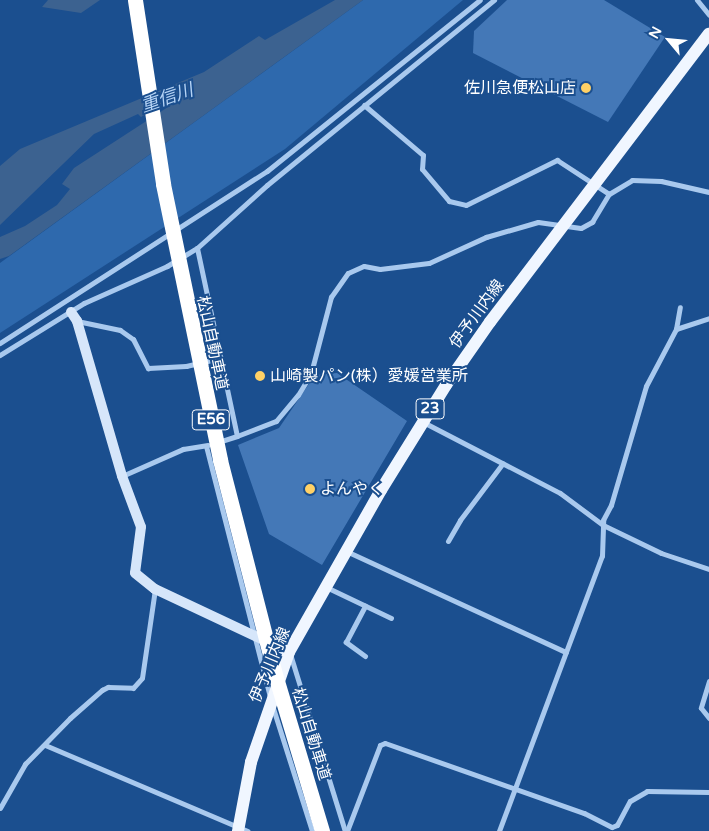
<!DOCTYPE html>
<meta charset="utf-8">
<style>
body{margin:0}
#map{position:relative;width:709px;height:831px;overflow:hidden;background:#1b4f8f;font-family:"Varela Round","Noto Sans JP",sans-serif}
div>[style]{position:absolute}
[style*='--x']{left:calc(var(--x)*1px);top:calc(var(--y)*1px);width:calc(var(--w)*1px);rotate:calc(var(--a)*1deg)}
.green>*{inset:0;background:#2e69ad}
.water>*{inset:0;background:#3c6290}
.building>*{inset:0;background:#4478b7}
.street>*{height:5px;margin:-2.5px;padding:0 2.5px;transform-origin:2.5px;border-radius:2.5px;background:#a9c9ee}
.secondary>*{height:10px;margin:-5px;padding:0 5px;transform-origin:5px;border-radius:5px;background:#d6e6fa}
.primary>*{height:12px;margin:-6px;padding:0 6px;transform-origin:6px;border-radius:6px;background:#f0f6ff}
.highway-bridge>*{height:15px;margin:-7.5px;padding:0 7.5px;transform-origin:7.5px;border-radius:7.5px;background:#fff}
.dots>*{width:14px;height:14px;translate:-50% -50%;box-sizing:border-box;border:2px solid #1b4f8f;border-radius:50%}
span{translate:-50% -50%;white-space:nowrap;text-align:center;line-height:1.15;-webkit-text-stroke:4px #1b4f8f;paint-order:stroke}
.shield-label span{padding:1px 4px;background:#1b4f8f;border:1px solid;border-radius:4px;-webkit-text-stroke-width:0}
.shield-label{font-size:15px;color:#fff;font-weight:700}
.poi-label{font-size:16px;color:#fff}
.right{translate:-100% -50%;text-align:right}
.left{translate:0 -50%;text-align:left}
.street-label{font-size:16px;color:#fff}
.water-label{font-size:18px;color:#b5d3f5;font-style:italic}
.north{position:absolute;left:644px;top:15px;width:50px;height:50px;-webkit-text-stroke:4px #1b4f8f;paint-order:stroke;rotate:298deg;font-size:14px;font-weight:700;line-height:20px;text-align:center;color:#fff}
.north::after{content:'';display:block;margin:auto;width:18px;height:22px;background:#fff;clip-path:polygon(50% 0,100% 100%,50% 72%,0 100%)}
</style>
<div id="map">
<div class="green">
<i style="clip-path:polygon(363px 0,463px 0,285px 149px,0 333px,0 263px)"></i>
</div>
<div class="water">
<i style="clip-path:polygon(48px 0,100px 0,81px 13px,42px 7px)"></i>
<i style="clip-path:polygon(335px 0,363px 0,9px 256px,0 259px,0 237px,25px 226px,57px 205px,70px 189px,62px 184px,74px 168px,168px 107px,164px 104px,141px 117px,138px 114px,94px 134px,0 225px,0 166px,20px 149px,204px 72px,259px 36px,265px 40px)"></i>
</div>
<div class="building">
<i style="clip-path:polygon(507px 0,604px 0,665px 37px,608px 122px,473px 53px,474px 31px)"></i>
<i style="clip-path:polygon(337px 373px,407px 421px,322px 565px,269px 534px,238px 445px,279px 428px,315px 375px)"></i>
</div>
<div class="street">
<i style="--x:697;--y:0;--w:19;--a:51"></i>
<i style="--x:364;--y:105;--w:77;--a:40.3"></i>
<i style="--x:423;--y:155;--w:14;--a:94"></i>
<i style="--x:422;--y:169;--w:42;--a:49.8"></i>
<i style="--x:449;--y:201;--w:17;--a:13"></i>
<i style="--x:466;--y:205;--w:102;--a:-26.3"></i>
<i style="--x:557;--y:160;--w:62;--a:33.2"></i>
<i style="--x:609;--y:194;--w:27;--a:-31"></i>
<i style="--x:632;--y:180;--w:29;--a:2"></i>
<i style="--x:661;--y:181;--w:49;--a:12.9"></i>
<i style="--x:197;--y:248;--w:192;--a:78"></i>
<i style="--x:237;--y:436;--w:20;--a:162"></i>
<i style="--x:77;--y:321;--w:44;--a:11.8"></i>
<i style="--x:120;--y:330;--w:16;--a:35"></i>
<i style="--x:133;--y:339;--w:33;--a:63"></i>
<i style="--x:148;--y:368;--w:38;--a:-3"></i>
<i style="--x:186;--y:366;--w:36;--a:-13"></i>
<i style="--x:676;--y:329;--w:22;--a:-80"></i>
<i style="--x:0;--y:343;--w:318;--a:-32.8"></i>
<i style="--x:267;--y:171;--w:273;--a:-38.8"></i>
<i style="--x:0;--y:355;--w:99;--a:-31.8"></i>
<i style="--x:84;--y:303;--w:91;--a:-24"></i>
<i style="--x:167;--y:266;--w:35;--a:-31"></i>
<i style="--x:197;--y:248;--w:94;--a:-42"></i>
<i style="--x:267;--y:185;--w:293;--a:-39.2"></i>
<i style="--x:423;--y:422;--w:154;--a:27.4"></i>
<i style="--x:560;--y:493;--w:54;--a:36.7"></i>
<i style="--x:603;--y:525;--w:64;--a:25.8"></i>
<i style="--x:661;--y:553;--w:51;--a:18.4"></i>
<i style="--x:237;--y:436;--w:42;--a:-21"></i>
<i style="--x:276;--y:421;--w:34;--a:-50"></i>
<i style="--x:298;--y:395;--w:26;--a:-59"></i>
<i style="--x:311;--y:373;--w:79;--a:-75.3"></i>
<i style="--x:331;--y:297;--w:29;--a:-55"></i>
<i style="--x:348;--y:273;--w:17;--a:-24"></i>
<i style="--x:364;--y:266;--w:16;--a:11"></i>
<i style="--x:380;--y:269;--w:49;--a:-7"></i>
<i style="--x:429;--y:263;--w:63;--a:-24.5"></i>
<i style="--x:486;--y:237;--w:54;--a:-16.1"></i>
<i style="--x:538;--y:222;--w:43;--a:7.9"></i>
<i style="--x:581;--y:228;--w:13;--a:-29"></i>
<i style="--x:592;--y:222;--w:33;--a:-59"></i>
<i style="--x:206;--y:446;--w:259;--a:75.7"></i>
<i style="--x:122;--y:476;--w:67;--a:-23.9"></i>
<i style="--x:183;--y:449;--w:25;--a:-9"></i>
<i style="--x:448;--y:541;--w:24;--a:-60"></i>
<i style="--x:460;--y:520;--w:71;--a:-53"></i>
<i style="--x:346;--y:551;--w:242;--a:24.7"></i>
<i style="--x:326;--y:587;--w:72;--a:25.5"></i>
<i style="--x:365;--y:656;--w:24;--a:-144"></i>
<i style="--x:346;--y:642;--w:41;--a:-62.2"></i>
<i style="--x:291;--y:657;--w:182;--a:72.8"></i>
<i style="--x:709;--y:681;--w:28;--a:107"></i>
<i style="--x:701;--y:708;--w:13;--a:51"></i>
<i style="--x:273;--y:708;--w:129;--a:72.4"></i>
<i style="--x:45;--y:745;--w:220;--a:23"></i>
<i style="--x:0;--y:808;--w:51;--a:-60.4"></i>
<i style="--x:25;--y:764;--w:64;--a:-45.6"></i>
<i style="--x:70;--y:718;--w:43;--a:-41.2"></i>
<i style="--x:102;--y:690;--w:7;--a:-27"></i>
<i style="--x:108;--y:687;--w:25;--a:2"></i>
<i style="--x:133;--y:688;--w:13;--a:-48"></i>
<i style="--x:142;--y:678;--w:90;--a:-81.7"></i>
<i style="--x:347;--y:831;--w:92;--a:-69"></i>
<i style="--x:380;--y:745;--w:5;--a:-22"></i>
<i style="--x:385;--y:743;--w:211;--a:19.4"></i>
<i style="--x:584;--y:813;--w:31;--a:27"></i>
<i style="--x:612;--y:827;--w:5;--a:-22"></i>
<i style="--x:617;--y:825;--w:27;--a:-62"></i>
<i style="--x:630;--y:801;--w:20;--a:-30"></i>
<i style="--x:647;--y:791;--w:62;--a:0.9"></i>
<i style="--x:499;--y:831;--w:294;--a:-69.5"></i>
<i style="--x:602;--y:556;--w:36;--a:-88"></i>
<i style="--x:603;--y:520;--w:17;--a:-62"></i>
<i style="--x:611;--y:505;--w:124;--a:-73.6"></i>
<i style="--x:646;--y:386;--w:64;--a:-62.2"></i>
<i style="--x:676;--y:329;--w:35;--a:-18"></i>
</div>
<div class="secondary">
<i style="--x:71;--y:312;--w:11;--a:56"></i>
<i style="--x:77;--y:321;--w:161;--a:73.8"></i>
<i style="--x:122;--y:476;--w:54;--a:69.6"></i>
<i style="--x:141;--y:527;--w:46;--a:97.4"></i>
<i style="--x:135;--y:573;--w:26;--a:39"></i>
<i style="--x:155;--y:589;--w:148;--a:25.2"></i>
</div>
<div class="primary">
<i style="--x:238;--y:831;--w:70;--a:-79.3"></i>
<i style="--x:251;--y:762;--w:116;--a:-70.9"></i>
<i style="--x:289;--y:652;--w:186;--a:-60.4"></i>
<i style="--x:381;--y:490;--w:123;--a:-58.2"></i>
<i style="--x:446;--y:385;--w:77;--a:-55.1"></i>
<i style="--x:490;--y:322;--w:362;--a:-52.8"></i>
</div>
<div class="highway-bridge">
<i style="--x:135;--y:0;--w:186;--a:81.3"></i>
<i style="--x:163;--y:184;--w:282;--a:78.3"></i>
<i style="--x:220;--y:460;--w:218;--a:75.6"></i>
<i style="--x:274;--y:671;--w:167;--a:73.3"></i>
</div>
<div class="dots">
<i style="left:586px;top:88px;background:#ffd166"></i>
<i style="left:260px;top:376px;background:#ffd166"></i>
<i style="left:310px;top:489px;background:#ffd166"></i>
</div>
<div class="shield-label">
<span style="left:430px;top:409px">23</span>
<span style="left:211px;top:420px">E56</span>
</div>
<div class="poi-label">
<span class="right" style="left:576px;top:88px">佐川急便松山店</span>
<span class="left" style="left:270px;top:376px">山崎製パン(株）愛媛営業所</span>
<span class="left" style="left:320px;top:489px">よんやく</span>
</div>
<div class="street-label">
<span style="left:477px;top:314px;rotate:-54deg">伊予川内線</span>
<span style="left:212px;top:343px;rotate:78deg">松山自動車道</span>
<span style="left:270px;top:665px;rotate:-67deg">伊予川内線</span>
<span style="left:311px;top:734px;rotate:73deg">松山自動車道</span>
</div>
<div class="water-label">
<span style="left:167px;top:98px;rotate:-19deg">重信川</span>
</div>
<div class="north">N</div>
</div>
